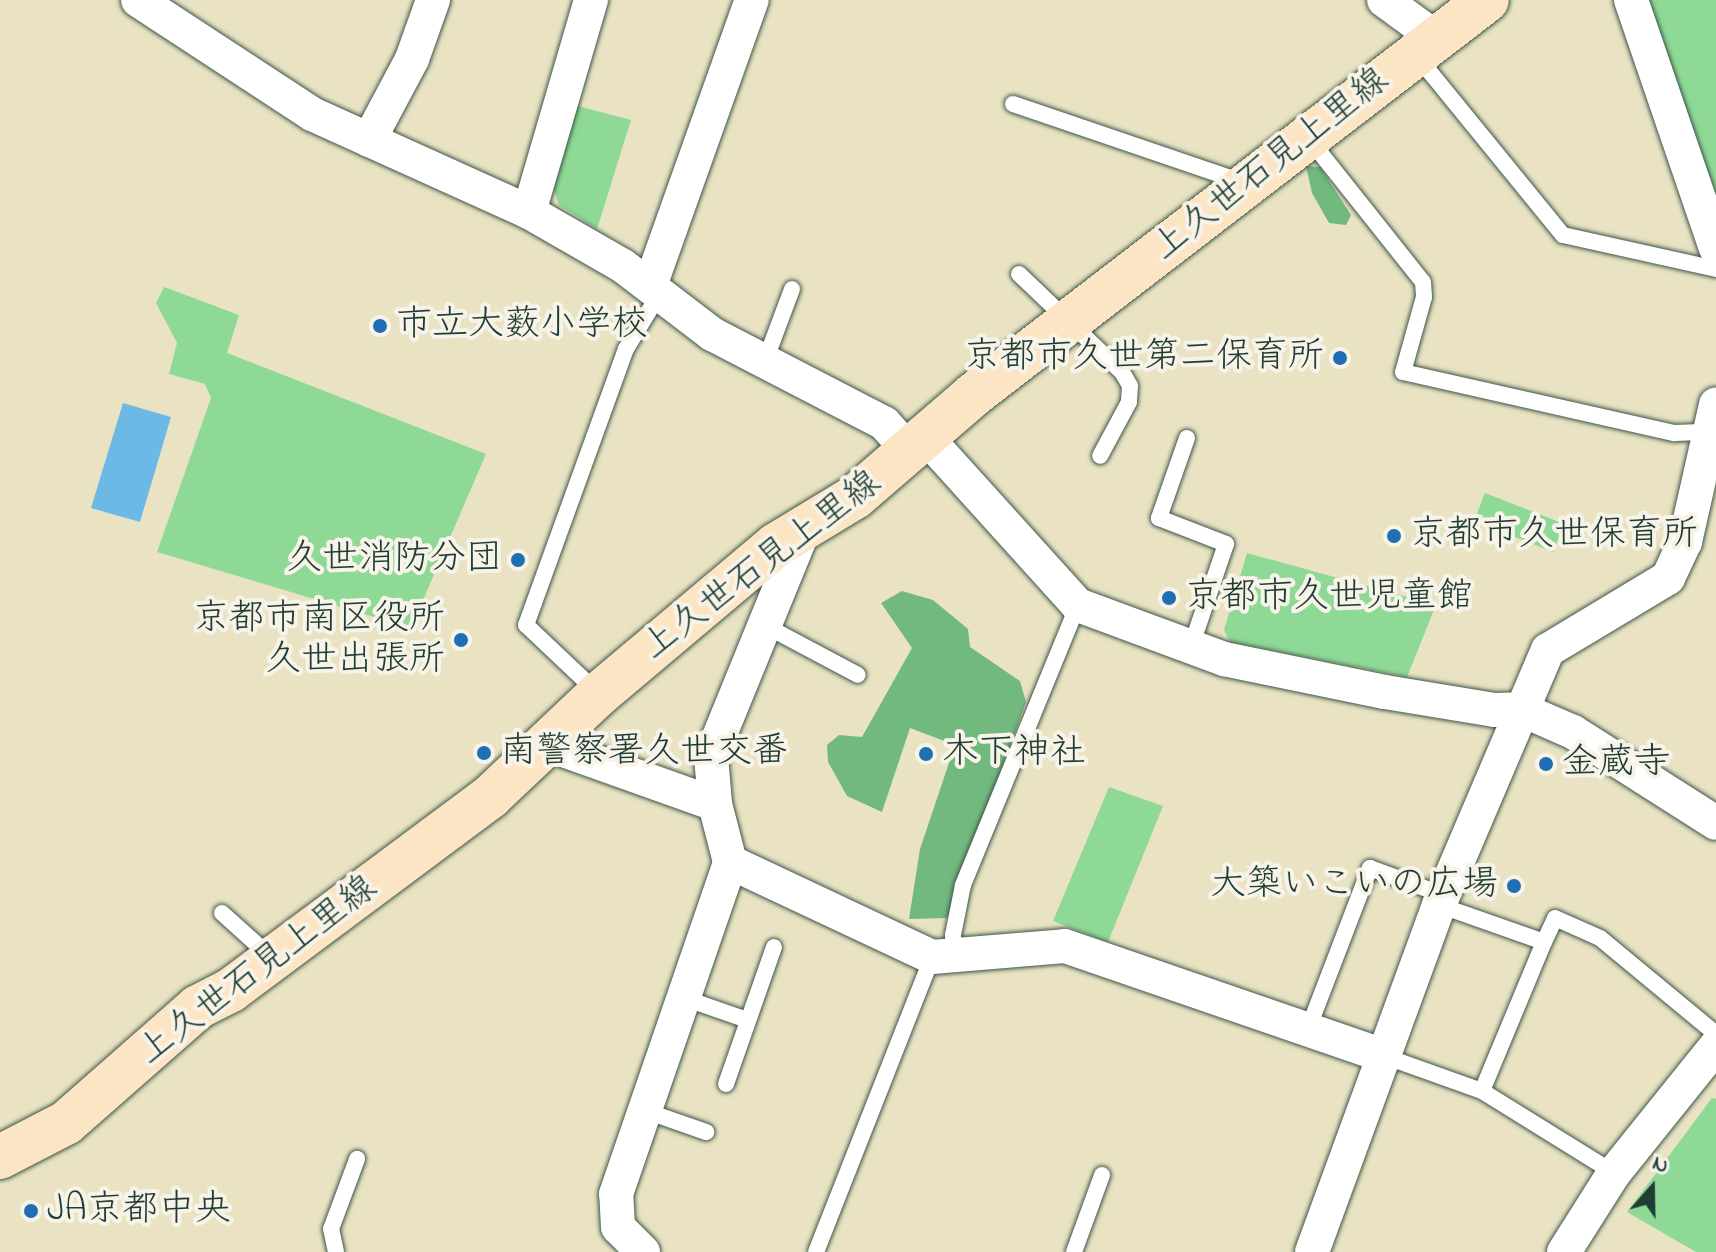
<!DOCTYPE html>
<meta charset="utf-8">
<style>
body{margin:0}
#map{position:relative;width:1716px;height:1252px;overflow:hidden;background:#e9e3c3;font-family:"Indie Flower","Klee One",sans-serif}
div>[style]{position:absolute}
[style*='--x']{left:calc(var(--x)*1px);top:calc(var(--y)*1px);width:calc(var(--w)*1px);rotate:calc(var(--a)*1deg)}
.green>*{inset:0;background:#8ed996}
.forest>*{inset:0;background:#72b97f}
.water>*{inset:0;background:#6cb9e6}
.roads{filter:drop-shadow(0 0 2px #3d5649) drop-shadow(0 0 2px #3d5649)}
.service>*{height:16px;margin:-8px;padding:0 8px;transform-origin:8px;border-radius:8px;background:#fff}
.minor>*{height:34px;margin:-17px;padding:0 17px;transform-origin:17px;border-radius:17px;background:#fff}
.secondary>*{height:44px;margin:-22px;padding:0 22px;transform-origin:22px;border-radius:22px;background:#fce5c4}
.dots>*{width:22px;height:22px;translate:-50% -50%;box-sizing:border-box;border:4px solid #f7f3e8;border-radius:50%}
span{translate:-50% -50%;white-space:nowrap;text-align:center;line-height:1.15;-webkit-text-stroke:8px #f7f3e8;paint-order:stroke}
.street-label{font-size:36px;color:#1f3d34}
.poi-label{font-size:36px;color:#1f3d34}
.left{translate:0 -50%;text-align:left}
.right{translate:-100% -50%;text-align:right}
.north{position:absolute;left:1612px;top:1148px;width:80px;height:80px;-webkit-text-stroke:6px #f7f3e8;paint-order:stroke;rotate:20deg;font-size:22px;font-weight:700;line-height:32px;text-align:center;color:#1f3d34}
.north::after{content:'';display:block;margin:auto;width:28px;height:36px;background:#1f3d34;clip-path:polygon(50% 0,100% 100%,50% 72%,0 100%)}
</style>
<div id="map">
<div class="green">
<i style="clip-path:polygon(1649px 0,1716px 0,1716px 199px)"></i>
<i style="clip-path:polygon(574px 105px,631px 120px,597px 229px,559px 205px,553px 187px)"></i>
<i style="clip-path:polygon(164px 287px,239px 315px,227px 353px,486px 454px,411px 628px,157px 552px,211px 398px,205px 384px,169px 374px,177px 343px,156px 303px)"></i>
<i style="clip-path:polygon(1485px 493px,1564px 524px,1553px 552px,1474px 521px)"></i>
<i style="clip-path:polygon(1247px 553px,1436px 605px,1407px 677px,1230px 642px,1224px 630px)"></i>
<i style="clip-path:polygon(1109px 787px,1163px 806px,1108px 942px,1053px 921px)"></i>
<i style="clip-path:polygon(1712px 1098px,1716px 1099px,1716px 1252px,1696px 1252px,1627px 1212px)"></i>
</div>
<div class="forest">
<i style="clip-path:polygon(1306px 166px,1320px 167px,1351px 215px,1346px 225px,1329px 223px,1312px 193px)"></i>
<i style="clip-path:polygon(902px 591px,933px 600px,968px 629px,970px 647px,1020px 681px,1026px 702px,947px 918px,909px 919px,920px 849px,955px 745px,910px 728px,882px 812px,847px 796px,828px 762px,827px 745px,839px 735px,862px 737px,912px 648px,881px 603px)"></i>
</div>
<div class="water">
<i style="clip-path:polygon(123px 403px,171px 417px,140px 522px,91px 508px)"></i>
</div>
<div class="roads">
<div class="service">
<i style="--x:1416;--y:55;--w:232;--a:50.8"></i>
<i style="--x:1563;--y:235;--w:157;--a:12.5"></i>
<i style="--x:1013;--y:104;--w:242;--a:18.8"></i>
<i style="--x:1310;--y:140;--w:181;--a:51.5"></i>
<i style="--x:1423;--y:282;--w:15;--a:86"></i>
<i style="--x:1424;--y:297;--w:78;--a:105.6"></i>
<i style="--x:1403;--y:372;--w:278;--a:12.7"></i>
<i style="--x:1674;--y:433;--w:34;--a:-2"></i>
<i style="--x:1019;--y:274;--w:142;--a:43.6"></i>
<i style="--x:1122;--y:372;--w:16;--a:60"></i>
<i style="--x:1130;--y:386;--w:16;--a:94"></i>
<i style="--x:1129;--y:402;--w:61;--a:118.2"></i>
<i style="--x:764;--y:364;--w:80;--a:-69.5"></i>
<i style="--x:1187;--y:438;--w:85;--a:109.3"></i>
<i style="--x:1159;--y:518;--w:72;--a:21.2"></i>
<i style="--x:1226;--y:544;--w:109;--a:108.8"></i>
<i style="--x:764;--y:625;--w:106;--a:28"></i>
<i style="--x:598;--y:693;--w:99;--a:-136.6"></i>
<i style="--x:526;--y:625;--w:294;--a:-70.1"></i>
<i style="--x:626;--y:349;--w:62;--a:-58.9"></i>
<i style="--x:1439;--y:905;--w:111;--a:19.4"></i>
<i style="--x:1544;--y:942;--w:161;--a:112.6"></i>
<i style="--x:222;--y:913;--w:67;--a:42"></i>
<i style="--x:1544;--y:942;--w:26;--a:-65"></i>
<i style="--x:1555;--y:918;--w:49;--a:24"></i>
<i style="--x:1600;--y:938;--w:151;--a:39.6"></i>
<i style="--x:955;--y:955;--w:20;--a:-96"></i>
<i style="--x:953;--y:935;--w:51;--a:-78.7"></i>
<i style="--x:963;--y:885;--w:303;--a:-67.7"></i>
<i style="--x:684;--y:998;--w:67;--a:19.2"></i>
<i style="--x:1307;--y:1032;--w:176;--a:-69"></i>
<i style="--x:1370;--y:868;--w:78;--a:20.3"></i>
<i style="--x:1384;--y:1056;--w:104;--a:19.7"></i>
<i style="--x:1482;--y:1091;--w:155;--a:31.8"></i>
<i style="--x:726;--y:1084;--w:145;--a:-70.7"></i>
<i style="--x:646;--y:1111;--w:64;--a:19.3"></i>
<i style="--x:336;--y:1252;--w:24;--a:-102"></i>
<i style="--x:331;--y:1229;--w:75;--a:-69.6"></i>
<i style="--x:816;--y:1252;--w:317;--a:-68.5"></i>
<i style="--x:1074;--y:1252;--w:82;--a:-70"></i>
</div>
<div class="minor">
<i style="--x:138;--y:0;--w:208;--a:33.2"></i>
<i style="--x:312;--y:114;--w:238;--a:24.3"></i>
<i style="--x:529;--y:212;--w:108;--a:29.9"></i>
<i style="--x:623;--y:266;--w:112;--a:37.4"></i>
<i style="--x:712;--y:334;--w:194;--a:27.4"></i>
<i style="--x:884;--y:423;--w:39;--a:48"></i>
<i style="--x:1384;--y:0;--w:64;--a:36.2"></i>
<i style="--x:1631;--y:0;--w:262;--a:71.1"></i>
<i style="--x:369;--y:140;--w:92;--a:-62"></i>
<i style="--x:412;--y:59;--w:63;--a:-70.4"></i>
<i style="--x:529;--y:212;--w:221;--a:-73.7"></i>
<i style="--x:651;--y:283;--w:300;--a:-70.4"></i>
<i style="--x:926;--y:437;--w:227;--a:47.9"></i>
<i style="--x:1078;--y:605;--w:156;--a:20.3"></i>
<i style="--x:1224;--y:659;--w:164;--a:11.6"></i>
<i style="--x:1385;--y:692;--w:111;--a:9.3"></i>
<i style="--x:1495;--y:710;--w:25;--a:-2"></i>
<i style="--x:1520;--y:709;--w:58;--a:23.5"></i>
<i style="--x:1573;--y:732;--w:169;--a:32.5"></i>
<i style="--x:803;--y:531;--w:243;--a:112.2"></i>
<i style="--x:711;--y:756;--w:48;--a:85.2"></i>
<i style="--x:715;--y:804;--w:60;--a:75.5"></i>
<i style="--x:730;--y:862;--w:223;--a:25.2"></i>
<i style="--x:932;--y:957;--w:133;--a:-4.7"></i>
<i style="--x:1065;--y:946;--w:337;--a:19"></i>
<i style="--x:549;--y:745;--w:176;--a:19.6"></i>
<i style="--x:643;--y:1252;--w:35;--a:-135"></i>
<i style="--x:618;--y:1227;--w:33;--a:-93"></i>
<i style="--x:616;--y:1194;--w:351;--a:-71"></i>
<i style="--x:1312;--y:1252;--w:370;--a:-69.9"></i>
<i style="--x:1439;--y:905;--w:277;--a:-66.9"></i>
<i style="--x:1548;--y:650;--w:140;--a:-31"></i>
<i style="--x:1668;--y:578;--w:40;--a:-65"></i>
<i style="--x:1685;--y:542;--w:141;--a:-77.3"></i>
<i style="--x:1564;--y:1252;--w:93;--a:-57.7"></i>
<i style="--x:1614;--y:1173;--w:163;--a:-51.2"></i>
</div>
<div class="secondary">
<i style="--x:0;--y:1157;--w:74;--a:-27.3"></i>
<i style="--x:66;--y:1123;--w:176;--a:-41.3"></i>
<i style="--x:198;--y:1007;--w:37;--a:-27"></i>
<i style="--x:231;--y:990;--w:323;--a:-36.7"></i>
<i style="--x:490;--y:797;--w:150;--a:-43.4"></i>
<i style="--x:599;--y:694;--w:231;--a:-40.1"></i>
<i style="--x:776;--y:545;--w:92;--a:-31.3"></i>
<i style="--x:855;--y:497;--w:156;--a:-40.8"></i>
<i style="--x:973;--y:395;--w:648;--a:-37.54"></i>
</div>
</div>
<div class="dots">
<i style="left:380px;top:326px;background:#1f6fb2"></i>
<i style="left:1340px;top:358px;background:#1f6fb2"></i>
<i style="left:1394px;top:536px;background:#1f6fb2"></i>
<i style="left:518px;top:560px;background:#1f6fb2"></i>
<i style="left:1169px;top:598px;background:#1f6fb2"></i>
<i style="left:461px;top:640px;background:#1f6fb2"></i>
<i style="left:484px;top:753px;background:#1f6fb2"></i>
<i style="left:926px;top:754px;background:#1f6fb2"></i>
<i style="left:1546px;top:764px;background:#1f6fb2"></i>
<i style="left:1514px;top:886px;background:#1f6fb2"></i>
<i style="left:31px;top:1211px;background:#1f6fb2"></i>
</div>
<div class="street-label">
<span style="left:1271px;top:165px;rotate:-38deg">上久世石見上里線</span>
<span style="left:762px;top:566px;rotate:-37deg">上久世石見上里線</span>
<span style="left:258px;top:971px;rotate:-37deg">上久世石見上里線</span>
</div>
<div class="poi-label">
<span class="left" style="left:396px;top:326px">市立大薮小学校</span>
<span class="right" style="left:1324px;top:358px">京都市久世第二保育所</span>
<span class="left" style="left:1410px;top:536px">京都市久世保育所</span>
<span class="right" style="left:502px;top:560px">久世消防分団</span>
<span class="left" style="left:1185px;top:598px">京都市久世児童館</span>
<span class="right" style="left:445px;top:640px">京都市南区役所<br>久世出張所</span>
<span class="left" style="left:500px;top:753px">南警察署久世交番</span>
<span class="left" style="left:942px;top:754px">木下神社</span>
<span class="left" style="left:1562px;top:764px">金蔵寺</span>
<span class="right" style="left:1498px;top:886px">大築いこいの広場</span>
<span class="left" style="left:47px;top:1211px">JA京都中央</span>
</div>
<div class="north">N</div>
</div>
